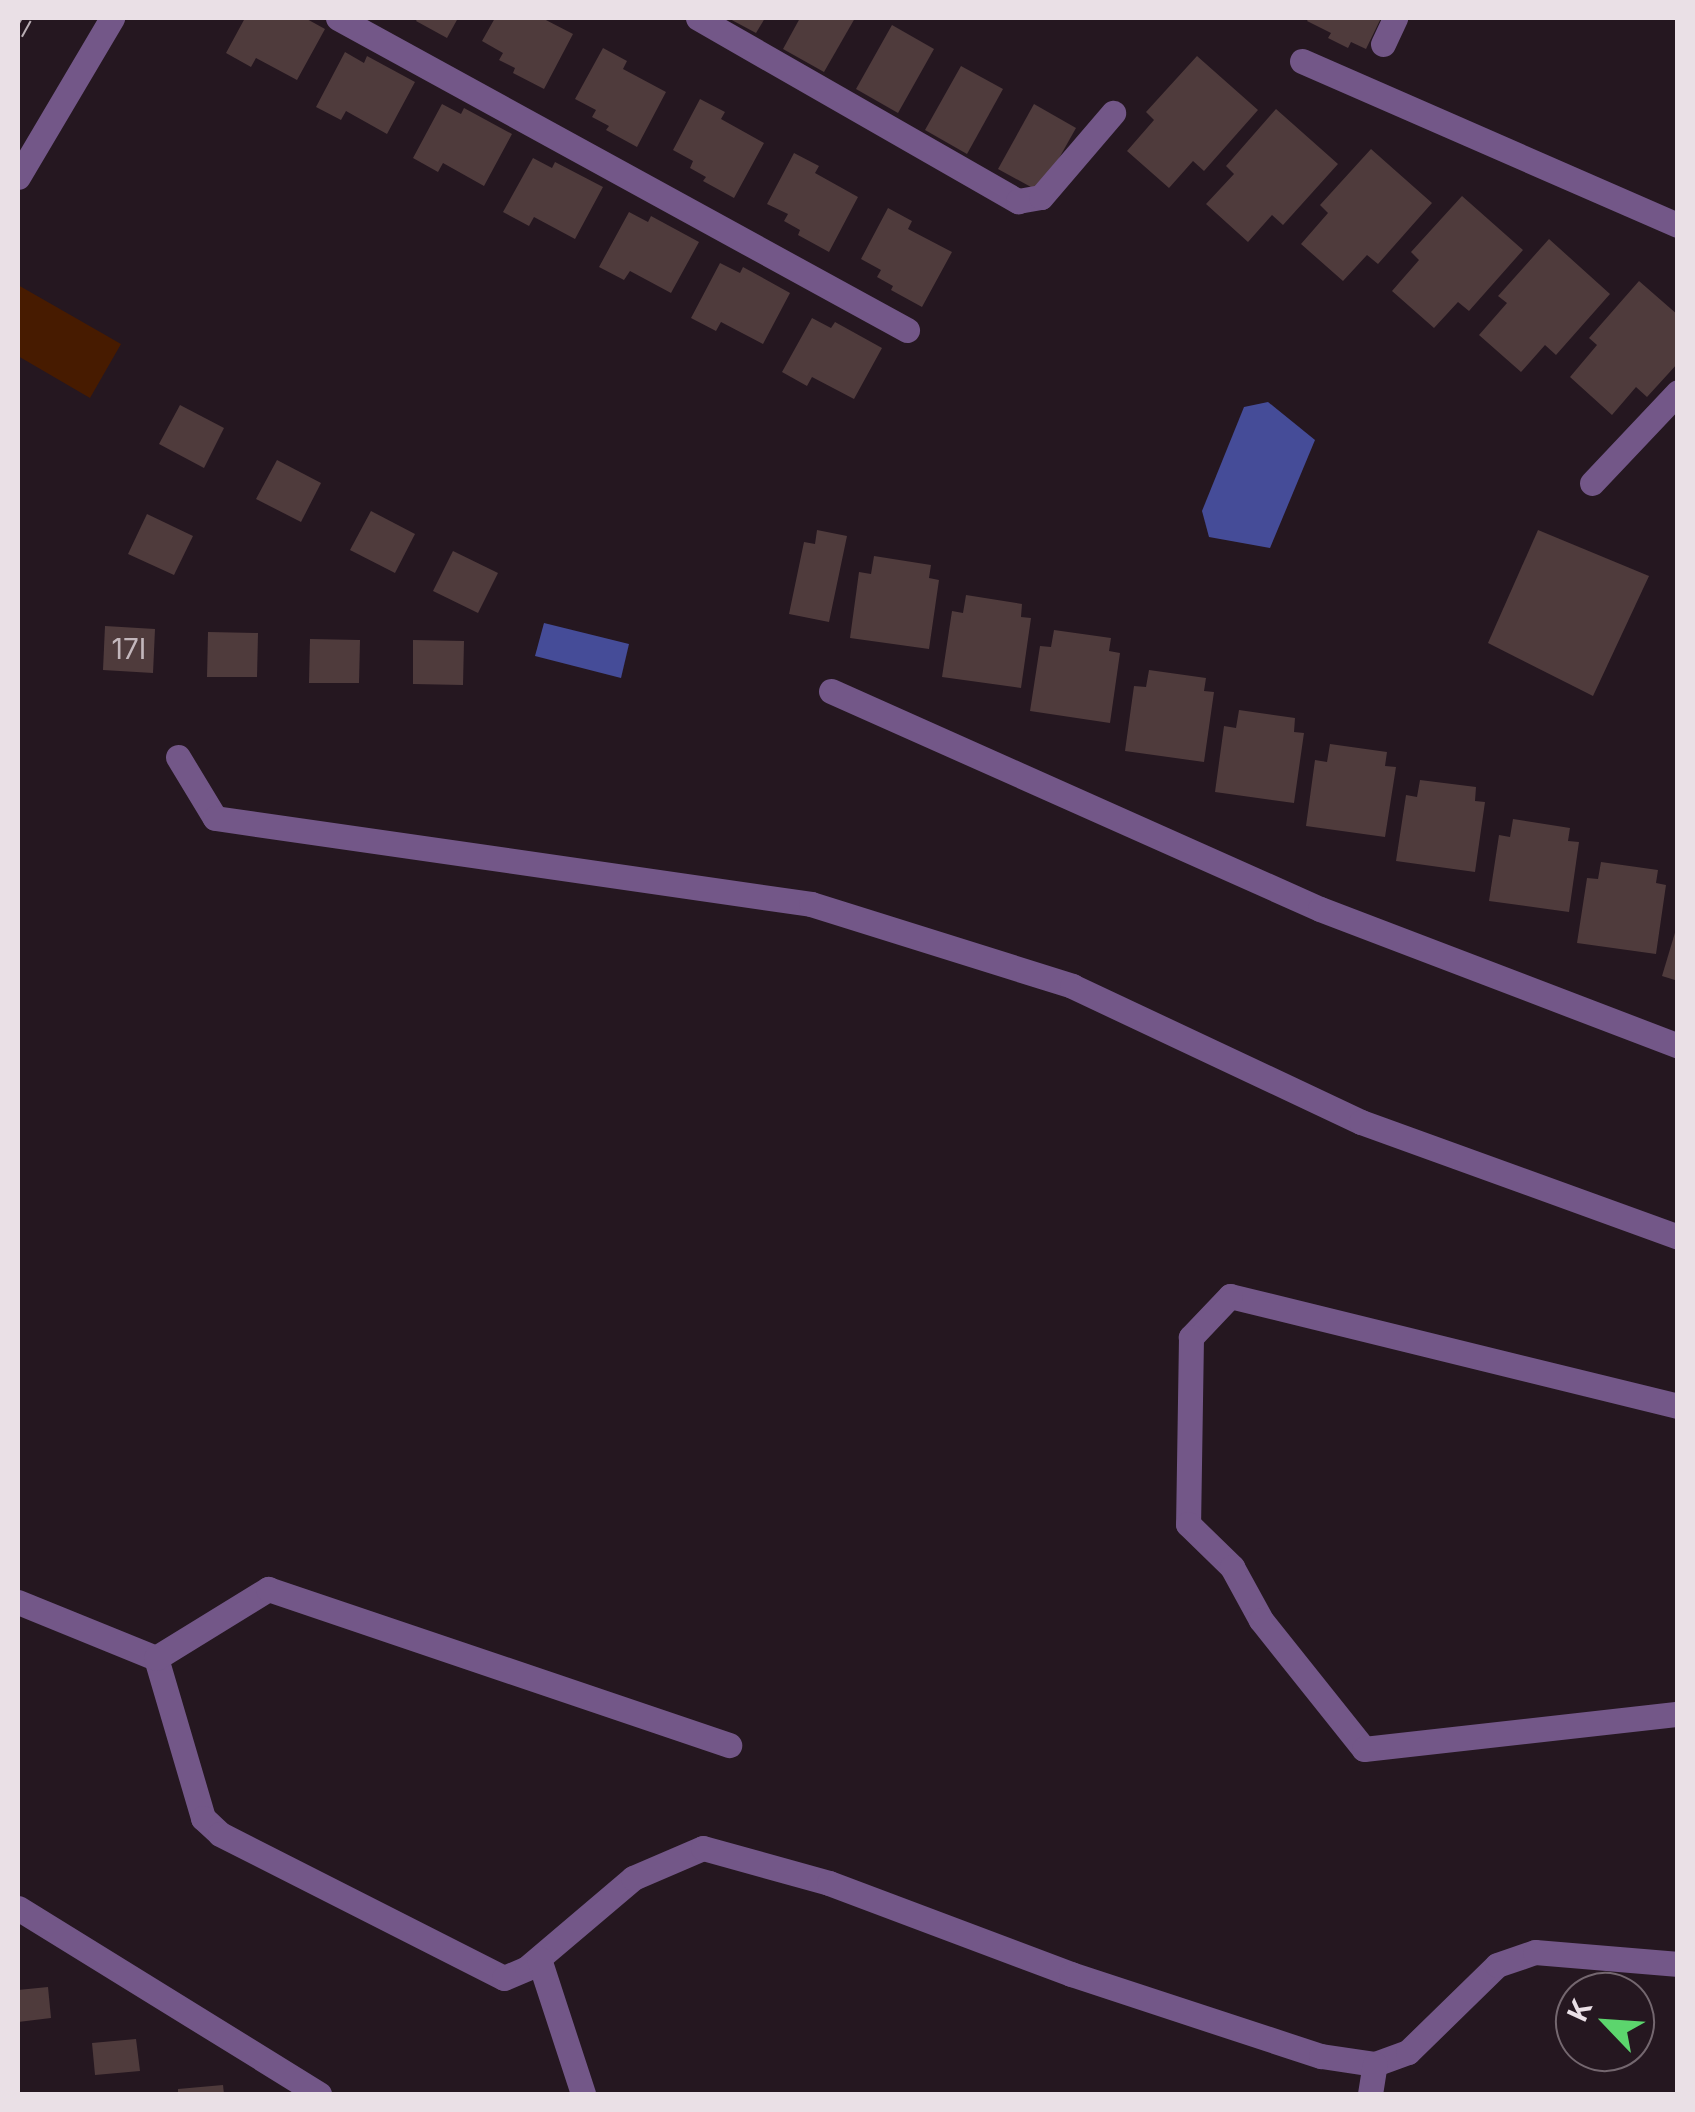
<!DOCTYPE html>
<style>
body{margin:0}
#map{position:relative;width:1695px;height:2112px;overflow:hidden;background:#251720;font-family:Inter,sans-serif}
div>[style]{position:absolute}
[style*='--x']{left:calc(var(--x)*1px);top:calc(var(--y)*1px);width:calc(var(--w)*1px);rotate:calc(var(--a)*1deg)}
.green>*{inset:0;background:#471b00}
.water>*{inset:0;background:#454c98}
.building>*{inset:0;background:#4f3b3c}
.minor>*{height:25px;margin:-12.5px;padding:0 12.5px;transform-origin:12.5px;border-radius:12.5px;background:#735788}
.rail>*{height:11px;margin-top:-5.5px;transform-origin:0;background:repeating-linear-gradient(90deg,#251720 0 22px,#b9aeb4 0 44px);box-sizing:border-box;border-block:2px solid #b9aeb4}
span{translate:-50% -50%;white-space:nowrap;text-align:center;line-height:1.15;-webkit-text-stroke:8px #251720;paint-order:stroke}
.number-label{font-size:28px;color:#c3b7bc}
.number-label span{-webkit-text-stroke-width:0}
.frame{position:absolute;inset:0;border:20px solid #eae0e6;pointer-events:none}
.north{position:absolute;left:1555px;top:1972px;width:100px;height:100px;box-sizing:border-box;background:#251720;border:2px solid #74676f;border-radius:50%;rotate:295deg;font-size:28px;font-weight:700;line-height:40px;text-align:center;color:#eae0e6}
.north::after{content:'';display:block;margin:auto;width:35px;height:45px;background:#5cd56d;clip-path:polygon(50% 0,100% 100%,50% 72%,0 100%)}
</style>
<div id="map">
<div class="green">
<i style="clip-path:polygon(18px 285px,121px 344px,90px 398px,18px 356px)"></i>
</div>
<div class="water">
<i style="clip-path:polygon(1268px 402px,1315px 440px,1270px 548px,1209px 537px,1202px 511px,1244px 407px)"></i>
<i style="clip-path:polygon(544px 623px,629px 644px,621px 678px,535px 656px)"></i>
</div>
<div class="building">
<i style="clip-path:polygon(245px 18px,305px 18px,325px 29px,297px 80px,256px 58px,251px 67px,226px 53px)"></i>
<i style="clip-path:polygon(418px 18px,458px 18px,447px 38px,416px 21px)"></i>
<i style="clip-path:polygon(495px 18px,542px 18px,573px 34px,544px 89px,513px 73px,515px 68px,499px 60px,503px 53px,482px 41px)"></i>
<i style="clip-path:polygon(728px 18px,765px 18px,756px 33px)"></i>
<i style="clip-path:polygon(800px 18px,855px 18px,824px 72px,783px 49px)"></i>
<i style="clip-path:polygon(1309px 18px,1381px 18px,1366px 49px,1351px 42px,1348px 48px,1328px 38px,1331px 33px,1307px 21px)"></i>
<i style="clip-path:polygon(892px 25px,934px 49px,898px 113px,856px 89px)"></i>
<i style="clip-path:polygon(603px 48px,627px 61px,623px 69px,666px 92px,637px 147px,606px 130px,609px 126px,592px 117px,596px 110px,575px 99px)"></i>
<i style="clip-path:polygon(345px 52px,364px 63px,367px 56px,415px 82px,387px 134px,346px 111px,341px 120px,316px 107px)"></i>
<i style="clip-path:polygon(1197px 56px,1258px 110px,1204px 171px,1193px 161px,1169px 188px,1127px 151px,1154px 120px,1146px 112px)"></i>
<i style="clip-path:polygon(961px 66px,1003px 89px,967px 154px,925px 130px)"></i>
<i style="clip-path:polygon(700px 99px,725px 112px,721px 119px,764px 143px,734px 198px,703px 181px,706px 177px,690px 168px,693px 161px,673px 150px)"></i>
<i style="clip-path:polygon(442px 104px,461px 114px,464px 108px,512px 134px,484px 186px,443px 163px,438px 172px,413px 158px)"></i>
<i style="clip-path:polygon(1034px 104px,1076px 128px,1040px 192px,998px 169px)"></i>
<i style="clip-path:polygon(1276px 109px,1338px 164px,1283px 225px,1272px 215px,1248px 242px,1206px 204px,1234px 174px,1226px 166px)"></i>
<i style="clip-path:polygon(1371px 149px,1432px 203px,1378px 264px,1367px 255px,1343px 281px,1301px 244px,1328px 213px,1320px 205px)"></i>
<i style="clip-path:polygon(794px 153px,819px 166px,815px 173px,858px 197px,829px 252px,798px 235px,800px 230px,784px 221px,788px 214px,767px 204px)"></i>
<i style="clip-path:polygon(533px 158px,552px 168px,555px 162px,603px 187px,575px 239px,534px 217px,529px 226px,503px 212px)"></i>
<i style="clip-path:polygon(1462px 196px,1523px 250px,1469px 311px,1458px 302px,1434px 328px,1392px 291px,1419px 260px,1411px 252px)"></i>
<i style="clip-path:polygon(888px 208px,912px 221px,908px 229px,952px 252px,922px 307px,891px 290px,893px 286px,877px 277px,881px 270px,861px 259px)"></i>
<i style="clip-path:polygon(629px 212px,648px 222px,651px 216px,699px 242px,671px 293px,630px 271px,624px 280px,599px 267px)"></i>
<i style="clip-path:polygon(1549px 239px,1610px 294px,1556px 355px,1545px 345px,1521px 372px,1479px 335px,1507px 303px,1498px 296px)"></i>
<i style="clip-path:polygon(720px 263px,740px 273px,743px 267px,790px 293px,763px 344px,721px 322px,716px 331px,691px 318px)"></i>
<i style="clip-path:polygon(1639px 281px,1678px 315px,1678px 363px,1647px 397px,1636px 387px,1612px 415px,1570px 377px,1597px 345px,1589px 338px)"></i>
<i style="clip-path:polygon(812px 318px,831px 328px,835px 322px,882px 348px,854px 399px,812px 377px,807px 386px,782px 372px)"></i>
<i style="clip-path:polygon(180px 405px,224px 428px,204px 468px,159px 444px)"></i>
<i style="clip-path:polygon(277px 460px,321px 483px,301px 522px,256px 499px)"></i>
<i style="clip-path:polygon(371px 511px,415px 534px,395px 573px,350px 550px)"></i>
<i style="clip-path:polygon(147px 514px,193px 536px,174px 575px,128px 554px)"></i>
<i style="clip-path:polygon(817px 530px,847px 536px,829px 622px,789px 614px,804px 542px,815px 544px)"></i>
<i style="clip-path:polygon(1538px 530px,1649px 576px,1593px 696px,1488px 643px)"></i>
<i style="clip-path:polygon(453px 551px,498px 573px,478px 613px,433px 591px)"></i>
<i style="clip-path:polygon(874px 556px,931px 565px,929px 578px,939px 580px,929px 649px,850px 638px,859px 572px,871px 574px)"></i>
<i style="clip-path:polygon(966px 595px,1022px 604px,1021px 617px,1031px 618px,1021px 688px,942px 677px,952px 611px,963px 613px)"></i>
<i style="clip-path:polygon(105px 626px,155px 629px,153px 673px,103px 670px)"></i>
<i style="clip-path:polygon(1054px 630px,1111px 638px,1109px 651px,1120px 653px,1110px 723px,1030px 711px,1040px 646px,1051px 647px)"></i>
<i style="clip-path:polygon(208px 632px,258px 633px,257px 677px,207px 677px)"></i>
<i style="clip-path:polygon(310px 639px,360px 640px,359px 683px,309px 683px)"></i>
<i style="clip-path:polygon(413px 640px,464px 641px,463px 685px,413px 684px)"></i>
<i style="clip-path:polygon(1149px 670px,1206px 678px,1204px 691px,1214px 692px,1204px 762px,1125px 751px,1134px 686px,1146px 687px)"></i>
<i style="clip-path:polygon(1239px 710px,1295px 718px,1294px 732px,1304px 733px,1294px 803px,1215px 792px,1224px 726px,1236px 728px)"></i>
<i style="clip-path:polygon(1330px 744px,1387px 752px,1385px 766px,1396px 767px,1385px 837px,1306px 826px,1315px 760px,1327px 762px)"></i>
<i style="clip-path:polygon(1420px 780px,1476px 787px,1475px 801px,1485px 802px,1475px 872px,1396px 861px,1406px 795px,1417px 797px)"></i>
<i style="clip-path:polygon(1513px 819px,1570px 828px,1568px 841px,1579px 842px,1569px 912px,1489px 901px,1499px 835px,1510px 837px)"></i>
<i style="clip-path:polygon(1601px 862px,1658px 870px,1656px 883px,1666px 885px,1656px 954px,1577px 943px,1587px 878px,1598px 879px)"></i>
<i style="clip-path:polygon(1677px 926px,1678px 926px,1678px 981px,1662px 976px)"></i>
<i style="clip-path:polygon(48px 1987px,51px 2018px,18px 2022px,18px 1990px)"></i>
<i style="clip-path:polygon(136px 2039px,140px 2071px,95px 2075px,92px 2043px)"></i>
<i style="clip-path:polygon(223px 2085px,224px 2094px,178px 2094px,178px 2089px)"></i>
</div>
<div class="minor">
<i style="--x:338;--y:18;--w:649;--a:28.74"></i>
<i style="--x:698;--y:18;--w:369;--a:29.8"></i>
<i style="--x:1018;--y:201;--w:23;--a:-10"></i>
<i style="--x:1041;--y:197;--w:111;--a:-49.4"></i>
<i style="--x:1383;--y:44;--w:29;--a:-65"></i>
<i style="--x:1302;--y:61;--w:410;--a:23.6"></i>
<i style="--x:18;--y:177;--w:185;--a:-59.4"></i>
<i style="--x:1592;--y:483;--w:125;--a:-46.6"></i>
<i style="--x:831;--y:691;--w:535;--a:24.03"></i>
<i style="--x:1320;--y:909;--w:383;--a:20.9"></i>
<i style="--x:178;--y:757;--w:71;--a:58.8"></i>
<i style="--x:215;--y:818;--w:602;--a:8.21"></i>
<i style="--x:811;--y:904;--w:274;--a:17.4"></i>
<i style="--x:1072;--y:986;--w:319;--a:25.2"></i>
<i style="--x:1361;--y:1122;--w:337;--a:19.9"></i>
<i style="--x:1678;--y:1406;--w:461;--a:-166.2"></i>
<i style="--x:1230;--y:1296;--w:57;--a:133.6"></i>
<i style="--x:1191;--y:1337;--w:187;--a:90.9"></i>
<i style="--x:1188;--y:1524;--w:62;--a:44.3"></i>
<i style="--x:1232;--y:1567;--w:60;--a:61.3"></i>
<i style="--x:1261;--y:1620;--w:165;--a:51.4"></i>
<i style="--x:1364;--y:1749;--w:316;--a:-6.4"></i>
<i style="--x:18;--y:1602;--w:149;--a:22.1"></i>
<i style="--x:156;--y:1658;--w:167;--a:73.6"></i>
<i style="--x:203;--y:1818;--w:23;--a:43"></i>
<i style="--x:220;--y:1834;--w:318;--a:26.9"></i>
<i style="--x:504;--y:1978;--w:25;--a:-23"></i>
<i style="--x:527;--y:1968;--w:139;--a:-40.3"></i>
<i style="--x:633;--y:1878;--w:76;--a:-23.2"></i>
<i style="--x:703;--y:1848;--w:131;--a:15.5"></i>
<i style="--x:829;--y:1883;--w:259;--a:20.6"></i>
<i style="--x:1071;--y:1974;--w:263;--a:18.2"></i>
<i style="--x:1321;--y:2056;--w:55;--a:8.4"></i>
<i style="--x:1375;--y:2064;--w:35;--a:-20"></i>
<i style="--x:1408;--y:2052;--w:124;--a:-44.3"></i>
<i style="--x:1497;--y:1965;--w:40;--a:-18.9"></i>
<i style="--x:1535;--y:1952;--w:144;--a:4.8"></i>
<i style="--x:156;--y:1658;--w:132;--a:-31.6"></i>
<i style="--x:268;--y:1589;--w:487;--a:18.7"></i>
<i style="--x:18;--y:1908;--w:354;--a:31.7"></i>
<i style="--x:539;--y:1959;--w:142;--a:71.9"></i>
<i style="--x:1370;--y:2094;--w:30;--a:-81"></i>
</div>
<div class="rail">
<i style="--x:18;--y:34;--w:18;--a:-61"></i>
</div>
<div class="number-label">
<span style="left:129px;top:649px">17I</span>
</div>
<div class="frame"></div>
<div class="north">K</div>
</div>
